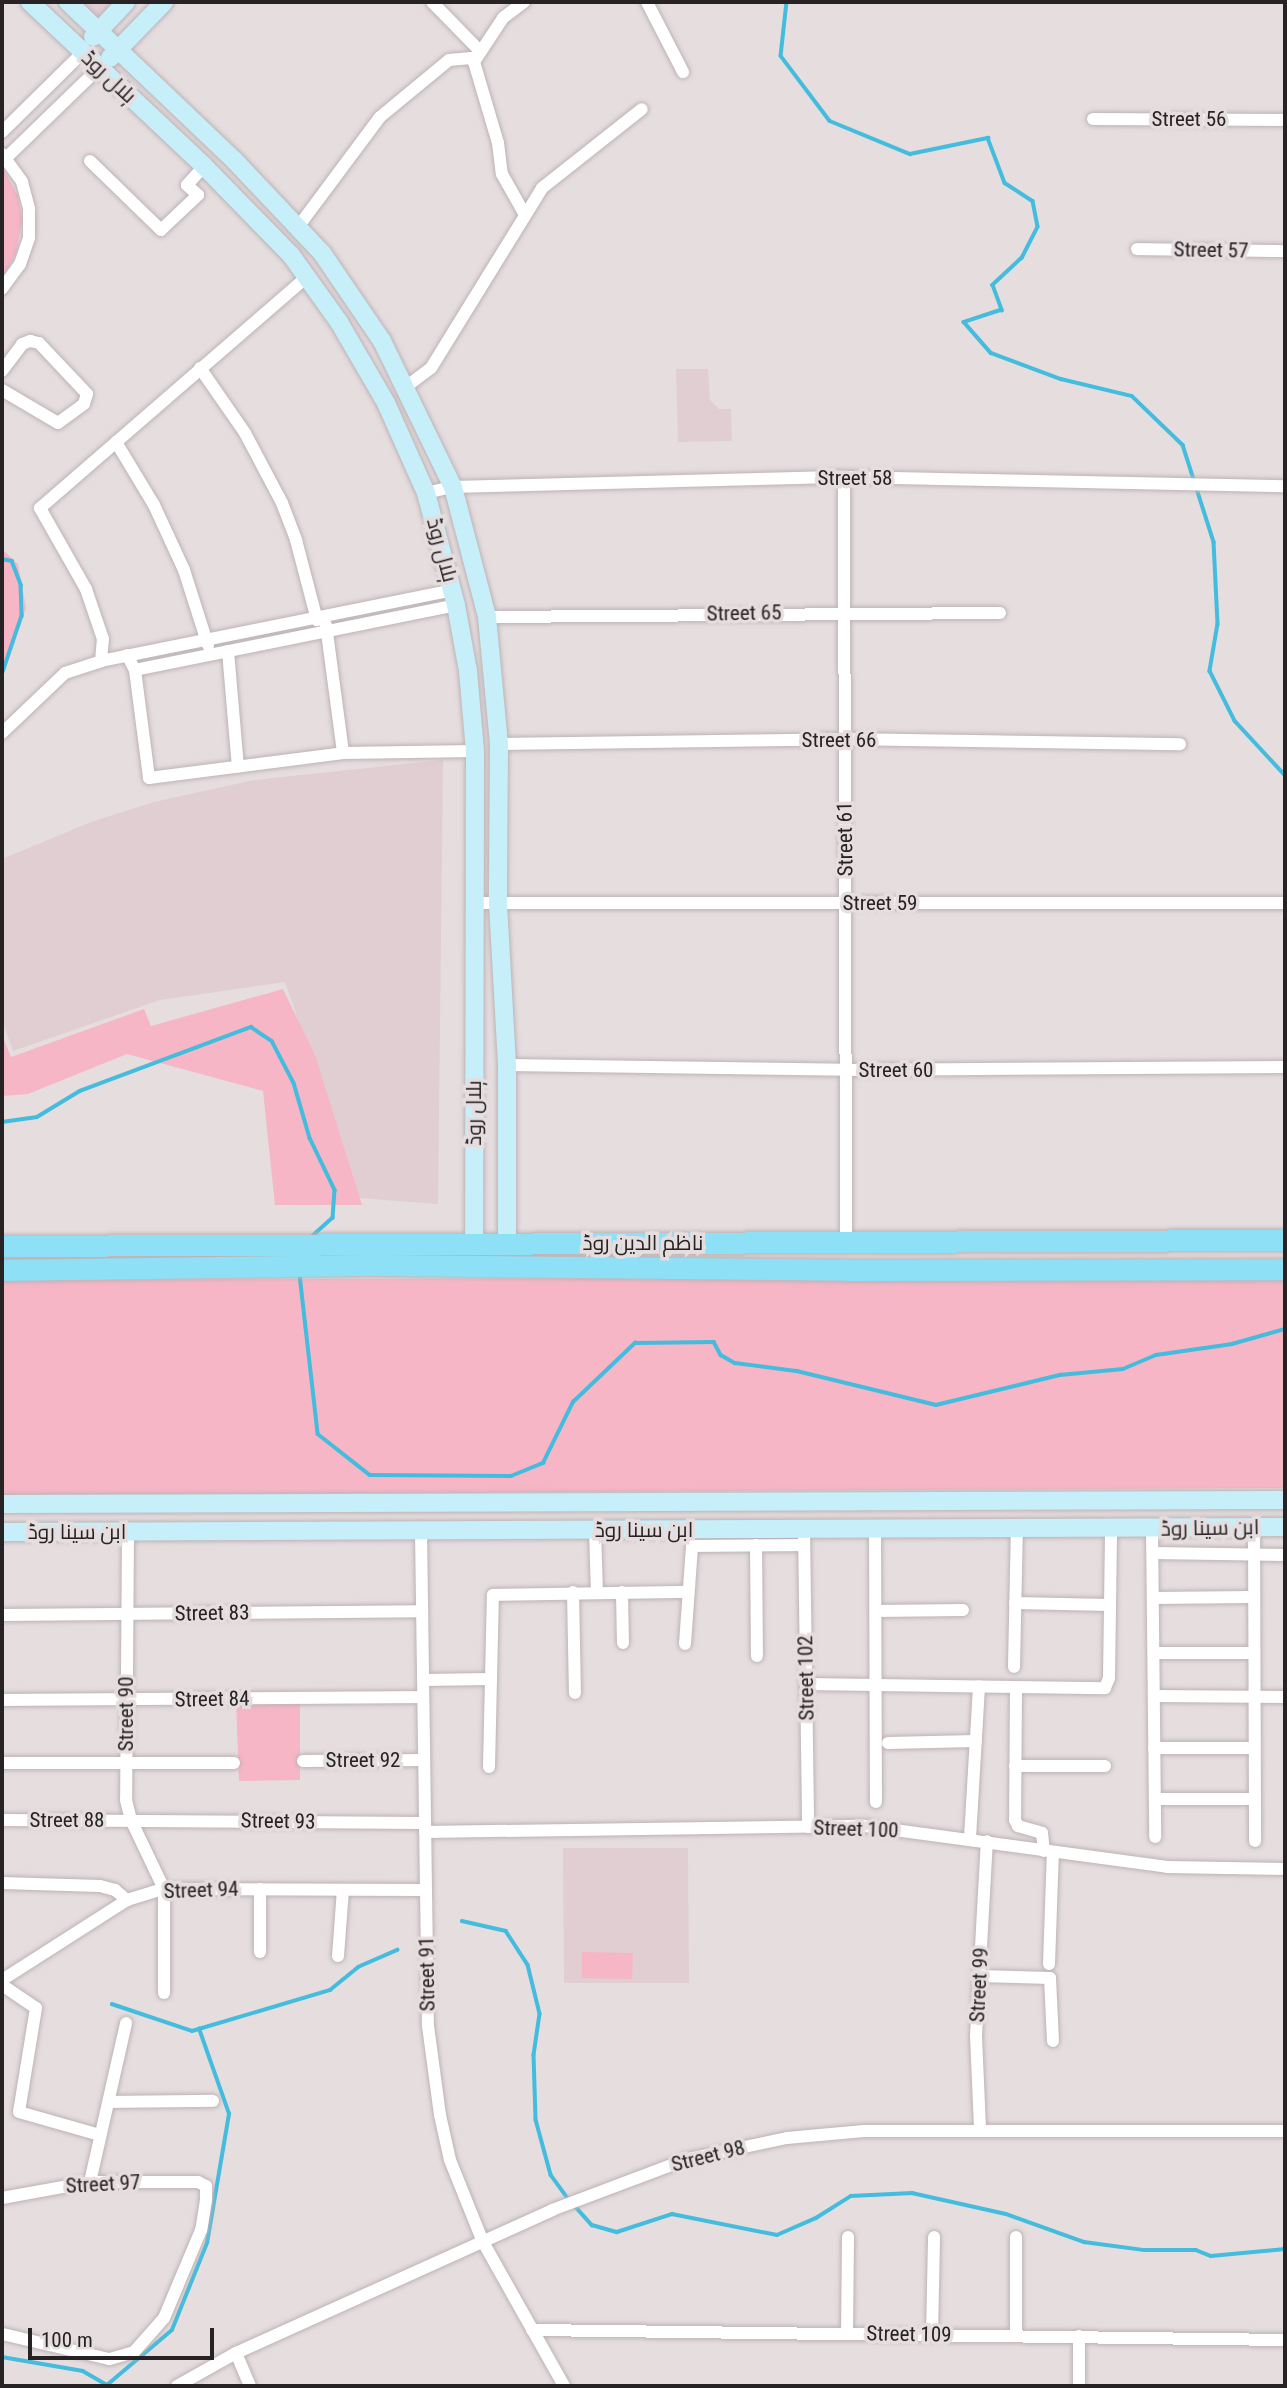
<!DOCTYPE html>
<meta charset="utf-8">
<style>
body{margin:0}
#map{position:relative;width:1287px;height:2388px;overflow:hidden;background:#e6dddf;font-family:"Roboto Condensed",Cairo,sans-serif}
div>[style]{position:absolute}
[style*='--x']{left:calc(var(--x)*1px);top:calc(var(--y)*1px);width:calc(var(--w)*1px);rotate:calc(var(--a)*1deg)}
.built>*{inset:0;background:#e0ced2}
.green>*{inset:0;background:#f7b6c6}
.stream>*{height:3.5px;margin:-1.75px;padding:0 1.75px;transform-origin:1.75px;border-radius:1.75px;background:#43bcdd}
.roads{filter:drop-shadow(0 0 2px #bcb3b5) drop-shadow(0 0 2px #bcb3b5)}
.street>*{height:12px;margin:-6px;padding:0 6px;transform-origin:6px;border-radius:6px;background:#fff}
.secondary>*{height:18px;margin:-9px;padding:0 9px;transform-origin:9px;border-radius:9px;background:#c6effa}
.primary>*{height:21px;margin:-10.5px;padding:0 10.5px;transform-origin:10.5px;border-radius:10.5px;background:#8de0f6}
span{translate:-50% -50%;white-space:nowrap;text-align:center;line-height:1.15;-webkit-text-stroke:7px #e6dddf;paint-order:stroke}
.street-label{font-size:21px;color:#272324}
.frame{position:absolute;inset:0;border:4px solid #272324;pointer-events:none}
.scale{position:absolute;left:28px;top:2328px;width:186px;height:32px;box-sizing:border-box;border:4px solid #272324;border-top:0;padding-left:9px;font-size:21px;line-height:24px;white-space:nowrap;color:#272324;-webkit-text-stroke:5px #e6dddf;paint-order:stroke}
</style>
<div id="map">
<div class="built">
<i style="clip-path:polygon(70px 2px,126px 2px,98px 30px)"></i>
<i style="clip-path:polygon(676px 369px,708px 369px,710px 400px,719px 409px,731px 409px,732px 441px,678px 442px)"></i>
<i style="clip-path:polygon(443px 760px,438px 1204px,359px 1198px,285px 982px,160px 1000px,13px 1051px,2px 1020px,2px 859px,91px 822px,154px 802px,254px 780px)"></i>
<i style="clip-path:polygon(563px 1848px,688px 1848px,689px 1983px,564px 1983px)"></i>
</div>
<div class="green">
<i style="clip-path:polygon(2px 166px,18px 196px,22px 220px,16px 254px,2px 278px)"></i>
<i style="clip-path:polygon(2px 549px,18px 564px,26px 608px,2px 679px)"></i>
<i style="clip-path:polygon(283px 989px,315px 1055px,362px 1205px,275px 1205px,263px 1091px,127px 1054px,28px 1094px,2px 1096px,2px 1035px,11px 1057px,144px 1009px,151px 1026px)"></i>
<i style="clip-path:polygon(1285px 1276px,1285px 1488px,2px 1495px,2px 1280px)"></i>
<i style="clip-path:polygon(236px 1700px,300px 1700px,300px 1780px,239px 1781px)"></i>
<i style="clip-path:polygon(582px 1952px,633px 1953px,632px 1979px,582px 1978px)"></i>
</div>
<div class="stream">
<i style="--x:787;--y:2;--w:54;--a:96.3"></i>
<i style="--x:781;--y:56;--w:81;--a:53"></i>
<i style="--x:830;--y:121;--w:87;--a:22.4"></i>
<i style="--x:910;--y:154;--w:80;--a:-11.6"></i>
<i style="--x:988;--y:138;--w:48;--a:69.3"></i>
<i style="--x:1005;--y:183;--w:33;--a:33"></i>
<i style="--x:1033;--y:201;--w:26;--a:79"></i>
<i style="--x:1038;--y:227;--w:35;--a:117"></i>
<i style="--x:1022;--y:258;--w:40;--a:137"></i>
<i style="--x:993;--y:285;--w:27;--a:70"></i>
<i style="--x:1002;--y:310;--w:40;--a:162"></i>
<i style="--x:964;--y:322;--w:41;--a:48.9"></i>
<i style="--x:991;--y:353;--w:75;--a:20.4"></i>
<i style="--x:1061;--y:379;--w:73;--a:13.5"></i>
<i style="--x:1132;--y:396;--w:71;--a:43.9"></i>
<i style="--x:1183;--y:445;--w:102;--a:72.3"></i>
<i style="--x:1214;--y:542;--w:82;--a:87.2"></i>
<i style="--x:1218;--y:624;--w:48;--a:99.7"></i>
<i style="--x:1210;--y:671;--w:56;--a:63.4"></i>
<i style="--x:1235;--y:721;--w:74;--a:47.2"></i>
<i style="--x:2;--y:559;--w:10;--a:11"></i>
<i style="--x:12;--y:561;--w:26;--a:69"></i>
<i style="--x:21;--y:585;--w:31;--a:88"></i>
<i style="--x:22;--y:616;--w:62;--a:108.7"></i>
<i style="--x:2;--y:1122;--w:35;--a:-8"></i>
<i style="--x:37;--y:1117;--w:50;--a:-31.2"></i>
<i style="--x:80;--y:1091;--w:183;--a:-20.5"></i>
<i style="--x:251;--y:1027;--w:25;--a:34"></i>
<i style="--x:272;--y:1041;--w:47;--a:62.4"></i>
<i style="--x:294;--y:1083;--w:57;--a:73.8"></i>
<i style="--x:310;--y:1138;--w:58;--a:64.3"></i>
<i style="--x:335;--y:1190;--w:28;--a:94"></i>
<i style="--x:333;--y:1218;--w:27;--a:138"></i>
<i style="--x:300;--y:1275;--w:160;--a:83.5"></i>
<i style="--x:318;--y:1434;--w:66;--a:38.3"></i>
<i style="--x:370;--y:1475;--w:141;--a:0.4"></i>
<i style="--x:511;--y:1476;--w:35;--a:-22"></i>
<i style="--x:543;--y:1463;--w:68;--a:-63.8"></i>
<i style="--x:573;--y:1402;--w:86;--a:-43.6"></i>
<i style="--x:635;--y:1343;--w:79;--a:-0.7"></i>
<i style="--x:714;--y:1342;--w:15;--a:62"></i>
<i style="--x:721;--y:1355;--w:16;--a:30"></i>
<i style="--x:735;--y:1363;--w:63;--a:7.4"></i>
<i style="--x:797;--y:1371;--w:143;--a:13.7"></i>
<i style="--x:936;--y:1405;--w:128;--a:-13.6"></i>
<i style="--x:1060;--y:1375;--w:63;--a:-5.4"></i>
<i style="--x:1123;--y:1369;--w:36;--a:-23"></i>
<i style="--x:1156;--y:1355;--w:77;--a:-8.2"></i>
<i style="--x:1232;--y:1344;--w:55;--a:-15.8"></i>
<i style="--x:462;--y:1921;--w:45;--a:12.8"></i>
<i style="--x:506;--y:1931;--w:40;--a:57.1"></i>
<i style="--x:528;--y:1965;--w:50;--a:76.2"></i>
<i style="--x:540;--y:2014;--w:41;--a:98.3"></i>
<i style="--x:534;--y:2055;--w:65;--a:88.2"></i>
<i style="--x:536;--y:2120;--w:57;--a:74.7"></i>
<i style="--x:551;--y:2175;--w:31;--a:54"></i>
<i style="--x:112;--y:2004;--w:84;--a:18.6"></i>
<i style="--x:192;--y:2031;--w:144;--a:-16.5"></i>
<i style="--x:330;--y:1990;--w:36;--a:-39"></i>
<i style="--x:358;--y:1967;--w:43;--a:-23.6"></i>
<i style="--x:574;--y:2205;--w:27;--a:48"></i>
<i style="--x:592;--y:2225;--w:26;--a:16"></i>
<i style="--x:617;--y:2232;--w:58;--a:-18.1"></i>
<i style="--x:672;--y:2214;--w:107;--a:11.3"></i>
<i style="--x:777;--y:2235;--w:43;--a:-23.6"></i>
<i style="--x:816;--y:2218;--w:41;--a:-32.2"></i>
<i style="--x:851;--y:2196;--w:61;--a:-2.8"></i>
<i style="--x:912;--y:2193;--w:96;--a:12.6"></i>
<i style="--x:1006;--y:2214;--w:83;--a:19.7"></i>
<i style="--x:1084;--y:2242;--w:61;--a:7.6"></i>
<i style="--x:1144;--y:2250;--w:52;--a:0"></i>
<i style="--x:1196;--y:2250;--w:16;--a:22"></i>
<i style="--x:1211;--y:2256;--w:74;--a:-5.4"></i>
<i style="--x:2;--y:2357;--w:82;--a:9.8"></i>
<i style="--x:83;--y:2371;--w:28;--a:30"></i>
<i style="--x:107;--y:2385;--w:85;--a:-40.2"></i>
<i style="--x:172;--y:2330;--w:94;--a:-68.1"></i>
<i style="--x:207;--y:2243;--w:131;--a:-80.3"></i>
<i style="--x:229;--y:2114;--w:90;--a:-109.4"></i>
</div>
<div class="roads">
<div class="street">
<i style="--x:432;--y:2;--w:67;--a:45.6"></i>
<i style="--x:524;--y:2;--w:26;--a:143"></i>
<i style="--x:503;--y:18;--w:53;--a:123.4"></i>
<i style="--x:474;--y:62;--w:84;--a:73.5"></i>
<i style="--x:498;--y:143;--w:31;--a:83"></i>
<i style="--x:502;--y:174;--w:45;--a:60.6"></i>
<i style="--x:647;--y:2;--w:79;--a:62.8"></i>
<i style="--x:1093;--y:119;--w:192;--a:0.3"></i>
<i style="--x:2;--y:132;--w:114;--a:-44.6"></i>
<i style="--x:2;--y:154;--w:34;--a:54"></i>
<i style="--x:22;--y:182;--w:28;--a:75"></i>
<i style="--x:29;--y:209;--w:29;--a:90"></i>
<i style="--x:29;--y:238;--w:28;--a:109"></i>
<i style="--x:20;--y:264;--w:31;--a:126"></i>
<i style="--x:6;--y:158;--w:131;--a:-44.1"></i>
<i style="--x:90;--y:161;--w:99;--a:44.2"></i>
<i style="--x:161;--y:230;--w:51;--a:-43.4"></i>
<i style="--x:198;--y:195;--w:15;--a:-138"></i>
<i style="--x:187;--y:185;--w:25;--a:-48"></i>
<i style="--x:298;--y:227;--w:137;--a:-53.3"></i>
<i style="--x:380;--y:117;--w:89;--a:-39.6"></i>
<i style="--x:449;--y:60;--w:25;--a:-5"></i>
<i style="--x:1137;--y:249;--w:148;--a:0.8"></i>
<i style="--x:200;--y:368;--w:79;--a:55.3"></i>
<i style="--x:245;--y:433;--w:79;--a:62.1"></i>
<i style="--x:282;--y:503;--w:40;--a:69"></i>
<i style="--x:296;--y:540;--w:83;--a:75.3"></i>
<i style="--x:2;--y:371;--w:34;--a:-53"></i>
<i style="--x:22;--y:344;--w:9;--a:-21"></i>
<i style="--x:30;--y:341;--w:9;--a:13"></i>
<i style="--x:39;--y:343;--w:70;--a:46.7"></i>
<i style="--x:87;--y:394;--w:10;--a:107"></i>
<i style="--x:84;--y:404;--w:32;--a:144"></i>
<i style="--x:58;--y:423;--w:65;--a:-149.5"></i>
<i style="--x:407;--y:386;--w:30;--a:-37"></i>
<i style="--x:431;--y:368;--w:211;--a:-58.3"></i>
<i style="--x:542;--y:188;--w:127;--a:-38.3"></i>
<i style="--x:116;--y:442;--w:74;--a:58.9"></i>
<i style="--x:154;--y:505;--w:72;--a:65.2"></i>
<i style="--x:184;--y:570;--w:79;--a:72.3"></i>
<i style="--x:844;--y:477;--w:765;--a:89.85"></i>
<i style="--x:426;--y:493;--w:28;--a:-13"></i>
<i style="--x:453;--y:487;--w:391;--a:-1.5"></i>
<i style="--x:844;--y:477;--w:441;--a:1.2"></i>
<i style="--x:487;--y:617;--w:513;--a:-0.45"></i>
<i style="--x:326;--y:625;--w:129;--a:82.4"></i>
<i style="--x:228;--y:651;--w:116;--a:85.1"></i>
<i style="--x:127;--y:655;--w:17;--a:62"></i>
<i style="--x:135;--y:670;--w:109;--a:82.6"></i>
<i style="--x:149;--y:778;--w:196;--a:-7.3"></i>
<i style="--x:343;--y:753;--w:132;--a:-0.9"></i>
<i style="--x:101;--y:661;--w:22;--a:-85"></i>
<i style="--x:103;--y:639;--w:53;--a:-108.8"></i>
<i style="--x:86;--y:589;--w:93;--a:-119.6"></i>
<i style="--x:40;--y:508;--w:353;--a:-40.9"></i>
<i style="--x:135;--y:670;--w:328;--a:-11.4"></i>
<i style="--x:2;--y:733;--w:87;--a:-43.6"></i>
<i style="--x:65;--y:673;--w:38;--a:-18"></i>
<i style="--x:101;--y:661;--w:358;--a:-11.4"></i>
<i style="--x:499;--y:744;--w:344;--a:-0.8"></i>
<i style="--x:843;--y:739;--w:337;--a:0.9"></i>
<i style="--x:475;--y:903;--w:810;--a:0"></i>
<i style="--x:507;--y:1065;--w:339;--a:0.8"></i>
<i style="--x:846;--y:1070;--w:439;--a:-0.4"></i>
<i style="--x:1254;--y:1527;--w:314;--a:89.8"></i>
<i style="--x:875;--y:1528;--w:274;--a:89.8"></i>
<i style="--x:1152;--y:1528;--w:309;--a:89.4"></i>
<i style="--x:804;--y:1529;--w:298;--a:89.2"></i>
<i style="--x:595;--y:1530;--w:62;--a:88.2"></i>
<i style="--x:128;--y:1531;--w:269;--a:90.4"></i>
<i style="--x:126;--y:1800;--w:21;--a:76"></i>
<i style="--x:131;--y:1820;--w:76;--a:64.4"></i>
<i style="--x:164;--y:1889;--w:104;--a:90"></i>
<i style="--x:421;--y:1531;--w:495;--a:89.2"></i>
<i style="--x:428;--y:2026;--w:90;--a:82.3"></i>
<i style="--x:440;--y:2115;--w:46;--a:77.5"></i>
<i style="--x:450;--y:2160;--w:88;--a:68.1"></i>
<i style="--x:483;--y:2242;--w:165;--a:60.6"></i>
<i style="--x:756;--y:1545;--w:111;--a:89.5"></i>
<i style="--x:1153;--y:1553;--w:132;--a:0.9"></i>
<i style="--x:573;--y:1592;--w:101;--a:88.9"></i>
<i style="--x:622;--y:1592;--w:51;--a:88.9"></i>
<i style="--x:1153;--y:1598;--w:100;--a:-0.6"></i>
<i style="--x:1015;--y:1603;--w:95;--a:1.2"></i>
<i style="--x:876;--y:1611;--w:87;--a:-0.7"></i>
<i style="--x:2;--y:1615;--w:420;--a:-0.5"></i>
<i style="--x:685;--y:1644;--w:98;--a:-85.9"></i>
<i style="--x:692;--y:1546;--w:112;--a:-0.5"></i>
<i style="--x:1154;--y:1653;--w:99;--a:0"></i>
<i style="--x:1014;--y:1667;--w:139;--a:-88.8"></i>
<i style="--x:423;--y:1680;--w:67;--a:-0.9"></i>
<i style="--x:806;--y:1684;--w:299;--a:0.8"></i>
<i style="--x:1105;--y:1688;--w:11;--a:-68"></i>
<i style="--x:1109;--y:1678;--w:149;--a:-89.2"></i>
<i style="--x:1016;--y:1687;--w:133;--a:90.4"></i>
<i style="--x:1015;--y:1820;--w:7;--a:63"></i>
<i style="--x:1018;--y:1826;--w:25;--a:16"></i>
<i style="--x:1042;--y:1833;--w:18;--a:84"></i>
<i style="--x:1154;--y:1696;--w:131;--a:0.4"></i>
<i style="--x:2;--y:1700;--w:421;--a:-0.4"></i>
<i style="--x:888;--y:1743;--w:88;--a:-1.3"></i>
<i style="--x:1154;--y:1748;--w:100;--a:0"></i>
<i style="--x:303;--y:1761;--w:121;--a:-0.5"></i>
<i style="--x:2;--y:1763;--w:232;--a:0"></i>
<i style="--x:1015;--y:1766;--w:90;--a:0"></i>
<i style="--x:489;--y:1767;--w:172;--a:-88.7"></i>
<i style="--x:493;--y:1595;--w:194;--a:-0.9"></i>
<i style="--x:1155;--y:1799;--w:99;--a:0"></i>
<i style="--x:2;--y:1820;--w:422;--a:0.4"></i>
<i style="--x:425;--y:1832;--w:440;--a:-0.8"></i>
<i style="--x:865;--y:1826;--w:305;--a:7.7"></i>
<i style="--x:1167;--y:1867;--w:118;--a:1"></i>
<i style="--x:970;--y:1838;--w:152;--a:-86.6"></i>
<i style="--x:2;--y:1883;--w:98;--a:1.8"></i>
<i style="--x:100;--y:1886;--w:16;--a:15"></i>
<i style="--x:115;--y:1890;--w:16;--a:40"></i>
<i style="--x:260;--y:1952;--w:63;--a:-90"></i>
<i style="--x:338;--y:1956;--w:66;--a:-85.7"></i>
<i style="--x:1049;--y:1964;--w:112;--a:-88"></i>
<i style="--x:980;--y:1976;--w:70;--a:1.6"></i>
<i style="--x:1050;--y:1978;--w:63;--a:87.3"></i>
<i style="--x:2;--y:1980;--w:148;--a:-32.6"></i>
<i style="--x:127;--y:1900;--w:39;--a:-17"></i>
<i style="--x:164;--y:1889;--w:261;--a:0.2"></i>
<i style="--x:2;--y:1985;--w:41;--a:34.1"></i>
<i style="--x:36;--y:2008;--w:105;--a:99.3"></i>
<i style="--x:19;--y:2112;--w:84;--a:15.9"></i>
<i style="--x:109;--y:2102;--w:104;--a:-0.6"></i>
<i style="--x:980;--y:2128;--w:92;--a:-92.5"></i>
<i style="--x:976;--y:2036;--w:195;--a:-86.8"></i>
<i style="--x:90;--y:2182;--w:163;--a:-77.2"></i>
<i style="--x:2;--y:2198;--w:89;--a:-10.3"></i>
<i style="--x:90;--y:2182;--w:108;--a:0"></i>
<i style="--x:198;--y:2182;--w:9;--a:27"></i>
<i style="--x:206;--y:2186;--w:14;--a:90"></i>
<i style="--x:206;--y:2200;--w:30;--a:99"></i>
<i style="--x:201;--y:2230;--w:95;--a:112.8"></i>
<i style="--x:164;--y:2318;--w:45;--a:131.4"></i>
<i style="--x:134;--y:2352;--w:26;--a:164"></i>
<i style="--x:109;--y:2359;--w:110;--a:-166.8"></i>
<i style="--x:532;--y:2330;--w:753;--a:0.76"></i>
<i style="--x:847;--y:2334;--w:97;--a:-89.4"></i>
<i style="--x:932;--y:2335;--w:98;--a:-88.8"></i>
<i style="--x:1016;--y:2336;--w:99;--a:-90"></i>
<i style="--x:236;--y:2353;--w:36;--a:67"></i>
<i style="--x:177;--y:2386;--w:68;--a:-29.2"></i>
<i style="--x:236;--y:2353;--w:347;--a:-24.3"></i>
<i style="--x:552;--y:2210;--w:145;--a:-20.6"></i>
<i style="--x:688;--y:2159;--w:101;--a:-12"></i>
<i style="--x:787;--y:2138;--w:77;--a:-5.2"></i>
<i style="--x:864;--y:2131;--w:421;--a:0"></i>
<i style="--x:1079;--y:2386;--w:50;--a:-90"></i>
</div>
<div class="secondary">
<i style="--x:30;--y:2;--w:239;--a:43.3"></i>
<i style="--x:204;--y:166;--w:124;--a:45.7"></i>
<i style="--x:291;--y:255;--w:82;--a:54.4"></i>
<i style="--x:339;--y:322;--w:94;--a:59.9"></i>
<i style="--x:386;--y:403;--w:98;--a:66"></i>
<i style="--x:426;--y:493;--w:116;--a:75"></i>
<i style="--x:456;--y:605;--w:67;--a:79.7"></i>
<i style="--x:468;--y:671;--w:80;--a:85"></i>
<i style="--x:475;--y:751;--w:493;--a:90.1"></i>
<i style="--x:68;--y:2;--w:231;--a:43.6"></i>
<i style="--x:235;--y:161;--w:127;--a:46.6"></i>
<i style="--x:322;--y:253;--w:107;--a:55.7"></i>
<i style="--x:382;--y:341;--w:162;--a:64.1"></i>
<i style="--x:453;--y:487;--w:134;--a:75.3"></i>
<i style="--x:487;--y:617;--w:128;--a:84.6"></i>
<i style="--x:499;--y:744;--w:160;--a:90.4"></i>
<i style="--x:498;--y:904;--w:161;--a:86.8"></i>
<i style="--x:507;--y:1065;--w:179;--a:90"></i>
<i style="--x:93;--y:37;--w:48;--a:-46.7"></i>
<i style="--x:110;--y:58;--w:78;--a:-46"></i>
<i style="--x:2;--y:1504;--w:1283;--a:-0.18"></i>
<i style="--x:2;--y:1532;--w:1283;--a:-0.22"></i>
</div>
<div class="primary">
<i style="--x:2;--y:1246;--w:1283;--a:-0.27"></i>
<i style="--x:2;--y:1270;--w:380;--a:-0.8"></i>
<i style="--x:382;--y:1265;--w:465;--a:0.6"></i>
<i style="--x:847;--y:1270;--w:438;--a:-0.1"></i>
</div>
</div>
<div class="street-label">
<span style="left:109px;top:77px;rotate:43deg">ہلال روڈ</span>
<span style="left:1189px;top:119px">Street 56</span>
<span style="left:1211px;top:250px;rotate:1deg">Street 57</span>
<span style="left:855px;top:478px">Street 58</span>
<span style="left:442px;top:550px;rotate:75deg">ہلال روڈ</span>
<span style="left:744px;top:613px;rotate:-1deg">Street 65</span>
<span style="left:839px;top:740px">Street 66</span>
<span style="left:845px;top:839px;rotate:-91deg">Street 61</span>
<span style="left:880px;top:903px">Street 59</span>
<span style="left:896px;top:1070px">Street 60</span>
<span style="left:474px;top:1113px;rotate:-90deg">ہلال روڈ</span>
<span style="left:643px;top:1243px">ناظم الدین روڈ</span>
<span style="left:1210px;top:1528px;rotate:-1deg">ابن سینا روڈ</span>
<span style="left:644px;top:1530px">ابن سینا روڈ</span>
<span style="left:77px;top:1532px">ابن سینا روڈ</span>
<span style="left:212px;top:1613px;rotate:-1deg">Street 83</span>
<span style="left:806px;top:1678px;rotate:-91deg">Street 102</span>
<span style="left:212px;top:1699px;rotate:-1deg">Street 84</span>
<span style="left:126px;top:1714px;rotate:-90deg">Street 90</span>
<span style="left:363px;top:1760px">Street 92</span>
<span style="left:67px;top:1820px">Street 88</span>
<span style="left:278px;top:1821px;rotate:1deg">Street 93</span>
<span style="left:856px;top:1829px;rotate:2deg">Street 100</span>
<span style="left:201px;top:1890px;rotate:-2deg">Street 94</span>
<span style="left:427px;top:1974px;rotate:-91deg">Street 91</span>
<span style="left:979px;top:1985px;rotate:-87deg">Street 99</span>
<span style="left:708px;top:2156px;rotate:-14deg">Street 98</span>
<span style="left:103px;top:2184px;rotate:-3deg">Street 97</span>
<span style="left:909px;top:2334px;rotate:1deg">Street 109</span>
</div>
<div class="frame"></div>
<div class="scale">100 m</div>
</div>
